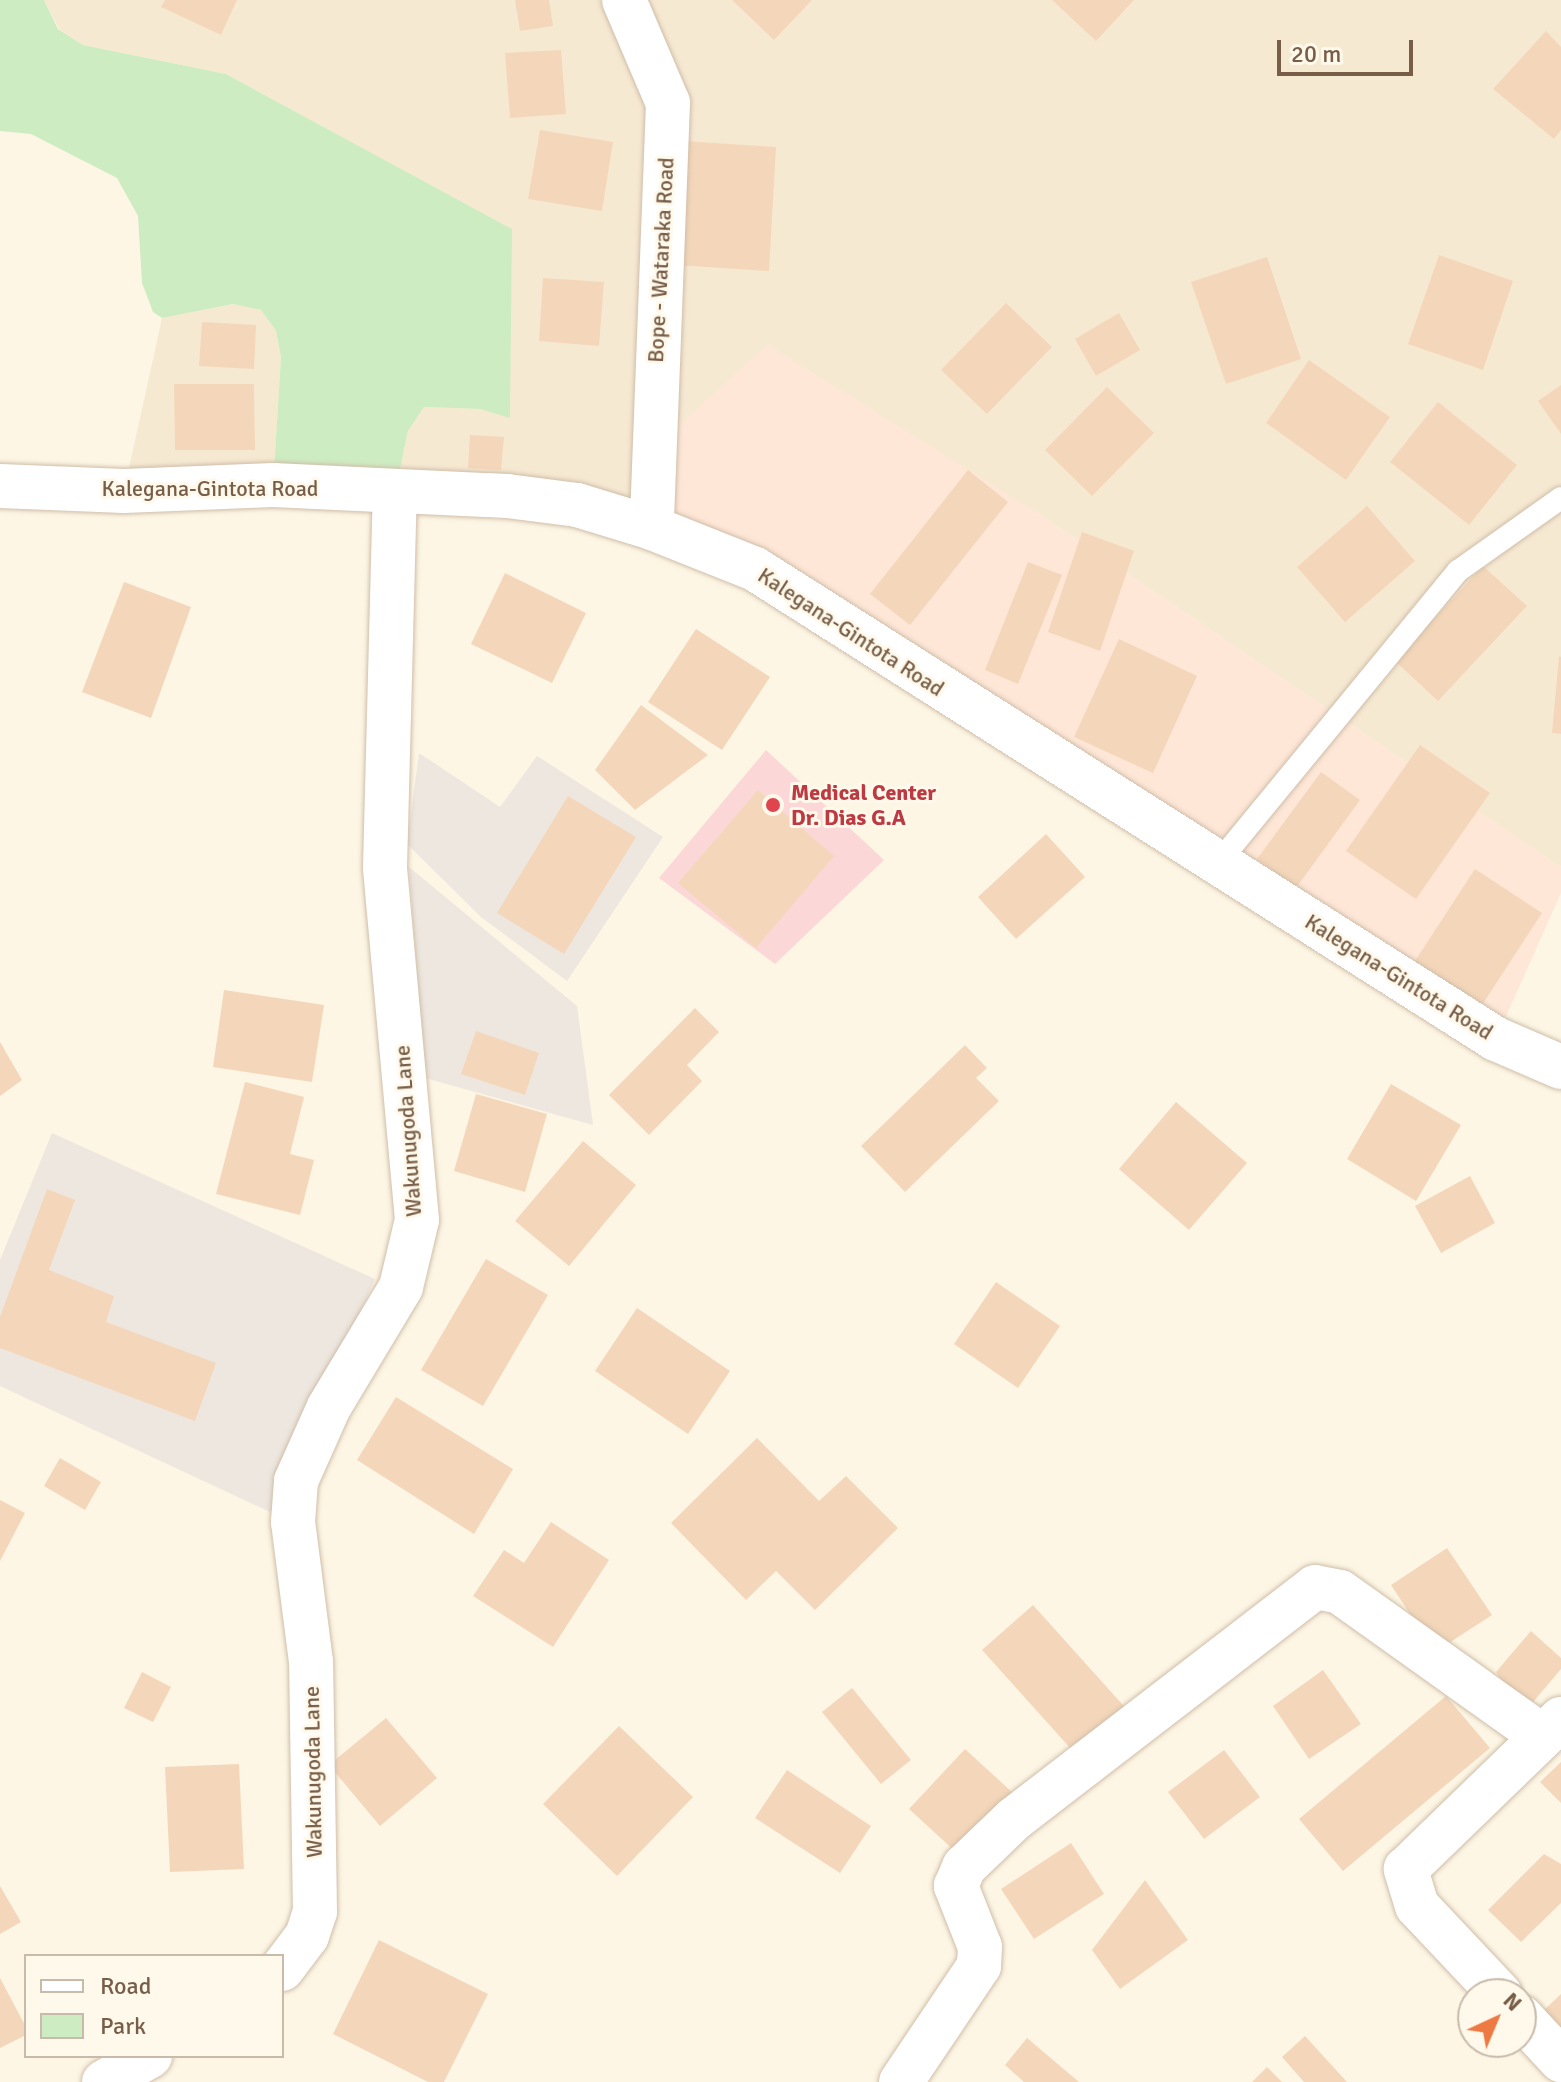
<!DOCTYPE html>
<style>
body{margin:0}
#map{position:relative;width:1561px;height:2082px;overflow:hidden;background:#fdf6e4;font-family:Signika,sans-serif}
div>[style]{position:absolute}
[style*='--x']{left:calc(var(--x)*1px);top:calc(var(--y)*1px);width:calc(var(--w)*1px);rotate:calc(var(--a)*1deg)}
.residential>*{inset:0;background:#f6e9d2}
.commercial>*{inset:0;background:#fee7d7}
.industrial>*{inset:0;background:#ede7df}
.medical>*{inset:0;background:#fcd7d7}
.green>*{inset:0;background:#ceecc2}
.building>*{inset:0;background:#f4d7ba}
.roads{filter:drop-shadow(0 0 2px #d0beaa) drop-shadow(0 0 2px #d0beaa)}
.service>*{height:22px;margin:-11px;padding:0 11px;transform-origin:11px;border-radius:11px;background:#fff}
.minor>*{height:44px;margin:-22px;padding:0 22px;transform-origin:22px;border-radius:22px;background:#fff}
.tertiary>*{height:44px;margin:-22px;padding:0 22px;transform-origin:22px;border-radius:22px;background:#fff}
.secondary>*{height:44px;margin:-22px;padding:0 22px;transform-origin:22px;border-radius:22px;background:#fff}
.dots>*{width:22px;height:22px;translate:-50% -50%;box-sizing:border-box;border:4px solid #fff9eb;border-radius:50%}
span{translate:-50% -50%;white-space:nowrap;text-align:center;line-height:1.15;-webkit-text-stroke:6px #fff9eb;paint-order:stroke}
.street-label{font-size:22px;color:#785e48}
.health-label{font-size:22px;color:#be3a42;font-weight:700}
.left{translate:0 -50%;text-align:left}
.legend{position:absolute;left:24px;top:1954px;width:260px;height:104px;box-sizing:border-box;background:#fff9eb;border:2px solid #c9bbaa;margin:0;padding:10px 14px;list-style:none;font-size:24px;color:#785e48}
.legend li{display:flex;align-items:center;gap:16px;height:40px}
.legend b{width:40px;border:2px solid #c9bbaa}
.north{position:absolute;left:1457px;top:1978px;width:80px;height:80px;box-sizing:border-box;background:#fff9eb;border:2px solid #c9bbaa;border-radius:50%;rotate:44deg;font-size:22px;font-weight:700;line-height:32px;text-align:center;color:#785e48}
.north::after{content:'';display:block;margin:auto;width:28px;height:36px;background:#ee7a43;clip-path:polygon(50% 0,100% 100%,50% 72%,0 100%)}
.scale{position:absolute;left:1277px;top:40px;width:136px;height:36px;box-sizing:border-box;border:4px solid #785e48;border-top:0;padding-left:10px;font-size:24px;line-height:28px;white-space:nowrap;color:#785e48;-webkit-text-stroke:6px #fff9eb;paint-order:stroke}
</style>
<div id="map">
<div class="residential">
<i style="clip-path:polygon(44px 0,1561px 0,1561px 867px,1038px 513px,652px 528px,395px 493px,408px 431px,424px 407px,480px 409px,509px 417px,511px 229px,226px 74px,83px 45px,59px 29px)"></i>
<i style="clip-path:polygon(233px 304px,261px 310px,276px 331px,281px 357px,273px 485px,124px 491px,162px 318px)"></i>
</div>
<div class="commercial">
<i style="clip-path:polygon(768px 345px,1038px 513px,1561px 867px,1561px 893px,1496px 1039px,652px 528px,653px 448px)"></i>
</div>
<div class="industrial">
<i style="clip-path:polygon(419px 753px,500px 807px,537px 756px,663px 837px,567px 981px,481px 917px,407px 844px)"></i>
<i style="clip-path:polygon(409px 867px,577px 1006px,593px 1125px,425px 1078px)"></i>
<i style="clip-path:polygon(52px 1133px,375px 1279px,270px 1512px,0 1386px,0 1260px)"></i>
</div>
<div class="medical">
<i style="clip-path:polygon(766px 750px,884px 860px,775px 964px,659px 878px)"></i>
</div>
<div class="green">
<i style="clip-path:polygon(0 0,44px 0,58px 29px,83px 45px,226px 74px,512px 229px,510px 418px,480px 409px,424px 407px,408px 431px,395px 493px,273px 485px,281px 357px,276px 331px,261px 310px,233px 304px,162px 318px,153px 312px,142px 283px,138px 216px,117px 178px,31px 134px,0 131px)"></i>
</div>
<div class="building">
<i style="clip-path:polygon(165px 0,237px 0,221px 35px,161px 7px)"></i>
<i style="clip-path:polygon(515px 0,549px 0,553px 26px,520px 31px)"></i>
<i style="clip-path:polygon(732px 0,812px 0,774px 40px)"></i>
<i style="clip-path:polygon(1052px 0,1134px 0,1096px 41px)"></i>
<i style="clip-path:polygon(1546px 31px,1561px 47px,1561px 130px,1554px 139px,1493px 89px)"></i>
<i style="clip-path:polygon(561px 50px,566px 114px,510px 118px,505px 53px)"></i>
<i style="clip-path:polygon(540px 130px,613px 142px,602px 211px,528px 199px)"></i>
<i style="clip-path:polygon(684px 141px,776px 147px,769px 271px,676px 265px)"></i>
<i style="clip-path:polygon(1439px 255px,1513px 281px,1483px 370px,1408px 344px)"></i>
<i style="clip-path:polygon(1267px 257px,1301px 359px,1226px 384px,1191px 282px)"></i>
<i style="clip-path:polygon(543px 278px,604px 282px,599px 346px,539px 341px)"></i>
<i style="clip-path:polygon(1006px 303px,1052px 347px,987px 414px,941px 370px)"></i>
<i style="clip-path:polygon(1119px 313px,1140px 350px,1096px 376px,1075px 339px)"></i>
<i style="clip-path:polygon(202px 322px,256px 325px,254px 369px,199px 366px)"></i>
<i style="clip-path:polygon(1309px 360px,1390px 417px,1346px 480px,1266px 423px)"></i>
<i style="clip-path:polygon(174px 384px,254px 384px,255px 450px,175px 450px)"></i>
<i style="clip-path:polygon(1561px 385px,1561px 434px,1538px 401px)"></i>
<i style="clip-path:polygon(1107px 387px,1154px 433px,1092px 496px,1045px 450px)"></i>
<i style="clip-path:polygon(1438px 402px,1517px 465px,1469px 525px,1390px 462px)"></i>
<i style="clip-path:polygon(470px 435px,504px 437px,501px 470px,468px 468px)"></i>
<i style="clip-path:polygon(968px 470px,1008px 502px,910px 625px,870px 594px)"></i>
<i style="clip-path:polygon(1367px 506px,1415px 561px,1345px 622px,1297px 567px)"></i>
<i style="clip-path:polygon(1082px 532px,1134px 551px,1100px 651px,1048px 632px)"></i>
<i style="clip-path:polygon(1028px 562px,1062px 575px,1018px 684px,985px 670px)"></i>
<i style="clip-path:polygon(1483px 566px,1527px 606px,1438px 701px,1395px 661px)"></i>
<i style="clip-path:polygon(505px 573px,586px 613px,552px 683px,471px 644px)"></i>
<i style="clip-path:polygon(124px 582px,191px 607px,151px 718px,82px 692px)"></i>
<i style="clip-path:polygon(696px 629px,770px 677px,722px 750px,648px 702px)"></i>
<i style="clip-path:polygon(1119px 639px,1197px 676px,1153px 773px,1074px 737px)"></i>
<i style="clip-path:polygon(1559px 656px,1561px 657px,1561px 734px,1552px 733px)"></i>
<i style="clip-path:polygon(641px 705px,708px 755px,635px 810px,595px 770px)"></i>
<i style="clip-path:polygon(1420px 745px,1490px 793px,1416px 899px,1346px 851px)"></i>
<i style="clip-path:polygon(1321px 772px,1360px 800px,1296px 888px,1257px 859px)"></i>
<i style="clip-path:polygon(758px 790px,834px 856px,756px 948px,678px 883px)"></i>
<i style="clip-path:polygon(568px 796px,636px 837px,564px 954px,497px 913px)"></i>
<i style="clip-path:polygon(1046px 834px,1085px 877px,1016px 939px,978px 897px)"></i>
<i style="clip-path:polygon(1475px 869px,1542px 913px,1482px 1005px,1415px 961px)"></i>
<i style="clip-path:polygon(224px 990px,324px 1005px,312px 1082px,213px 1067px)"></i>
<i style="clip-path:polygon(695px 1008px,719px 1032px,687px 1065px,702px 1081px,649px 1135px,609px 1095px)"></i>
<i style="clip-path:polygon(476px 1031px,539px 1053px,525px 1095px,461px 1074px)"></i>
<i style="clip-path:polygon(0 1042px,22px 1080px,0 1096px)"></i>
<i style="clip-path:polygon(965px 1045px,987px 1068px,976px 1078px,999px 1101px,905px 1192px,861px 1146px)"></i>
<i style="clip-path:polygon(245px 1082px,304px 1097px,290px 1154px,314px 1160px,300px 1215px,216px 1194px)"></i>
<i style="clip-path:polygon(1391px 1084px,1461px 1125px,1416px 1201px,1347px 1159px)"></i>
<i style="clip-path:polygon(476px 1094px,547px 1114px,525px 1192px,454px 1171px)"></i>
<i style="clip-path:polygon(1176px 1102px,1247px 1163px,1189px 1230px,1119px 1169px)"></i>
<i style="clip-path:polygon(583px 1141px,636px 1185px,569px 1266px,515px 1221px)"></i>
<i style="clip-path:polygon(1470px 1176px,1495px 1223px,1441px 1253px,1415px 1206px)"></i>
<i style="clip-path:polygon(47px 1189px,75px 1200px,49px 1270px,114px 1296px,106px 1322px,216px 1363px,195px 1421px,0 1348px,0 1317px)"></i>
<i style="clip-path:polygon(486px 1259px,548px 1295px,483px 1406px,421px 1370px)"></i>
<i style="clip-path:polygon(996px 1282px,1060px 1326px,1018px 1388px,954px 1344px)"></i>
<i style="clip-path:polygon(637px 1308px,730px 1371px,688px 1434px,595px 1371px)"></i>
<i style="clip-path:polygon(396px 1397px,513px 1469px,474px 1534px,357px 1460px)"></i>
<i style="clip-path:polygon(757px 1438px,819px 1501px,846px 1476px,898px 1528px,815px 1610px,776px 1571px,746px 1600px,671px 1523px)"></i>
<i style="clip-path:polygon(60px 1458px,101px 1482px,85px 1510px,44px 1486px)"></i>
<i style="clip-path:polygon(0 1500px,25px 1513px,0 1561px)"></i>
<i style="clip-path:polygon(551px 1522px,609px 1560px,553px 1647px,473px 1596px,504px 1550px,524px 1563px)"></i>
<i style="clip-path:polygon(1447px 1548px,1492px 1615px,1435px 1652px,1391px 1585px)"></i>
<i style="clip-path:polygon(1033px 1605px,1131px 1714px,1080px 1759px,982px 1650px)"></i>
<i style="clip-path:polygon(1531px 1631px,1561px 1658px,1561px 1669px,1522px 1715px,1496px 1672px)"></i>
<i style="clip-path:polygon(1323px 1670px,1361px 1724px,1309px 1759px,1273px 1706px)"></i>
<i style="clip-path:polygon(142px 1672px,171px 1687px,153px 1722px,124px 1708px)"></i>
<i style="clip-path:polygon(852px 1688px,911px 1760px,881px 1784px,822px 1712px)"></i>
<i style="clip-path:polygon(1446px 1696px,1490px 1748px,1343px 1871px,1299px 1819px)"></i>
<i style="clip-path:polygon(386px 1718px,437px 1778px,380px 1826px,329px 1765px)"></i>
<i style="clip-path:polygon(619px 1726px,693px 1797px,617px 1876px,543px 1804px)"></i>
<i style="clip-path:polygon(965px 1749px,1013px 1793px,957px 1853px,909px 1809px)"></i>
<i style="clip-path:polygon(1224px 1750px,1260px 1797px,1204px 1839px,1168px 1792px)"></i>
<i style="clip-path:polygon(1561px 1762px,1561px 1803px,1540px 1782px)"></i>
<i style="clip-path:polygon(239px 1764px,244px 1869px,170px 1872px,165px 1767px)"></i>
<i style="clip-path:polygon(787px 1770px,871px 1826px,840px 1873px,755px 1818px)"></i>
<i style="clip-path:polygon(1071px 1843px,1104px 1894px,1034px 1939px,1001px 1889px)"></i>
<i style="clip-path:polygon(1544px 1854px,1561px 1864px,1561px 1903px,1521px 1942px,1488px 1910px)"></i>
<i style="clip-path:polygon(1145px 1880px,1188px 1940px,1120px 1989px,1092px 1950px)"></i>
<i style="clip-path:polygon(0 1886px,21px 1922px,0 1934px)"></i>
<i style="clip-path:polygon(379px 1940px,488px 1994px,444px 2082px,428px 2082px,333px 2034px)"></i>
<i style="clip-path:polygon(0 1978px,26px 2027px,26px 2035px,0 2048px)"></i>
<i style="clip-path:polygon(1561px 1994px,1561px 2032px,1542px 2012px)"></i>
<i style="clip-path:polygon(1305px 2036px,1347px 2082px,1304px 2082px,1282px 2057px)"></i>
<i style="clip-path:polygon(1027px 2038px,1079px 2082px,1024px 2082px,1005px 2065px)"></i>
<i style="clip-path:polygon(1267px 2067px,1282px 2082px,1252px 2082px)"></i>
</div>
<div class="roads">
<div class="service">
<i style="--x:1218;--y:863;--w:378;--a:-50.6"></i>
<i style="--x:1458;--y:571;--w:126;--a:-35.3"></i>
</div>
<div class="minor">
<i style="--x:282;--y:1969;--w:41;--a:-52.9"></i>
<i style="--x:307;--y:1936;--w:25;--a:-72"></i>
<i style="--x:315;--y:1912;--w:250;--a:-90.9"></i>
<i style="--x:311;--y:1662;--w:141;--a:-97.3"></i>
<i style="--x:293;--y:1522;--w:41;--a:-85.8"></i>
<i style="--x:296;--y:1481;--w:81;--a:-66"></i>
<i style="--x:329;--y:1407;--w:140;--a:-59"></i>
<i style="--x:401;--y:1287;--w:69;--a:-76.6"></i>
<i style="--x:417;--y:1220;--w:354;--a:-95.2"></i>
<i style="--x:385;--y:867;--w:374;--a:-88.5"></i>
<i style="--x:1500;--y:1994;--w:121;--a:-133.3"></i>
<i style="--x:1417;--y:1906;--w:39;--a:-107"></i>
<i style="--x:1406;--y:1869;--w:216;--a:-44.1"></i>
<i style="--x:1521;--y:2017;--w:59;--a:47.1"></i>
<i style="--x:104;--y:2082;--w:53;--a:-29.5"></i>
<i style="--x:901;--y:2082;--w:140;--a:-56.1"></i>
<i style="--x:979;--y:1966;--w:19;--a:-87"></i>
<i style="--x:980;--y:1947;--w:66;--a:-111.5"></i>
<i style="--x:956;--y:1886;--w:21;--a:-67"></i>
<i style="--x:964;--y:1867;--w:69;--a:-43.8"></i>
<i style="--x:1014;--y:1819;--w:380;--a:-37.6"></i>
<i style="--x:1315;--y:1587;--w:25;--a:11"></i>
<i style="--x:1340;--y:1592;--w:248;--a:35.5"></i>
</div>
<div class="tertiary">
<i style="--x:624;--y:0;--w:112;--a:66.9"></i>
<i style="--x:668;--y:103;--w:425;--a:92.2"></i>
</div>
<div class="secondary">
<i style="--x:0;--y:486;--w:124;--a:2.3"></i>
<i style="--x:124;--y:491;--w:149;--a:-2.3"></i>
<i style="--x:273;--y:485;--w:234;--a:2.7"></i>
<i style="--x:507;--y:496;--w:71;--a:7.3"></i>
<i style="--x:577;--y:505;--w:78;--a:17"></i>
<i style="--x:652;--y:528;--w:111;--a:21.7"></i>
<i style="--x:755;--y:569;--w:877;--a:32.39"></i>
<i style="--x:1496;--y:1039;--w:71;--a:23.3"></i>
</div>
</div>
<div class="dots">
<i style="left:773px;top:805px;background:#e0444e"></i>
</div>
<div class="street-label">
<span style="left:661px;top:260px;rotate:-87deg">Bope - Wataraka Road</span>
<span style="left:210px;top:489px">Kalegana-Gintota Road</span>
<span style="left:851px;top:632px;rotate:33deg">Kalegana-Gintota Road</span>
<span style="left:1399px;top:977px;rotate:32deg">Kalegana-Gintota Road</span>
<span style="left:408px;top:1131px;rotate:-94deg">Wakunugoda Lane</span>
<span style="left:313px;top:1772px;rotate:-91deg">Wakunugoda Lane</span>
</div>
<div class="health-label">
<span class="left" style="left:791px;top:805px">Medical Center<br>Dr. Dias G.A</span>
</div>
<ul class="legend">
<li><b style="height:10px;background:#fff"></b>Road</li>
<li><b style="height:22px;background:#ceecc2"></b>Park</li>
</ul>
<div class="north">N</div>
<div class="scale">20 m</div>
</div>
